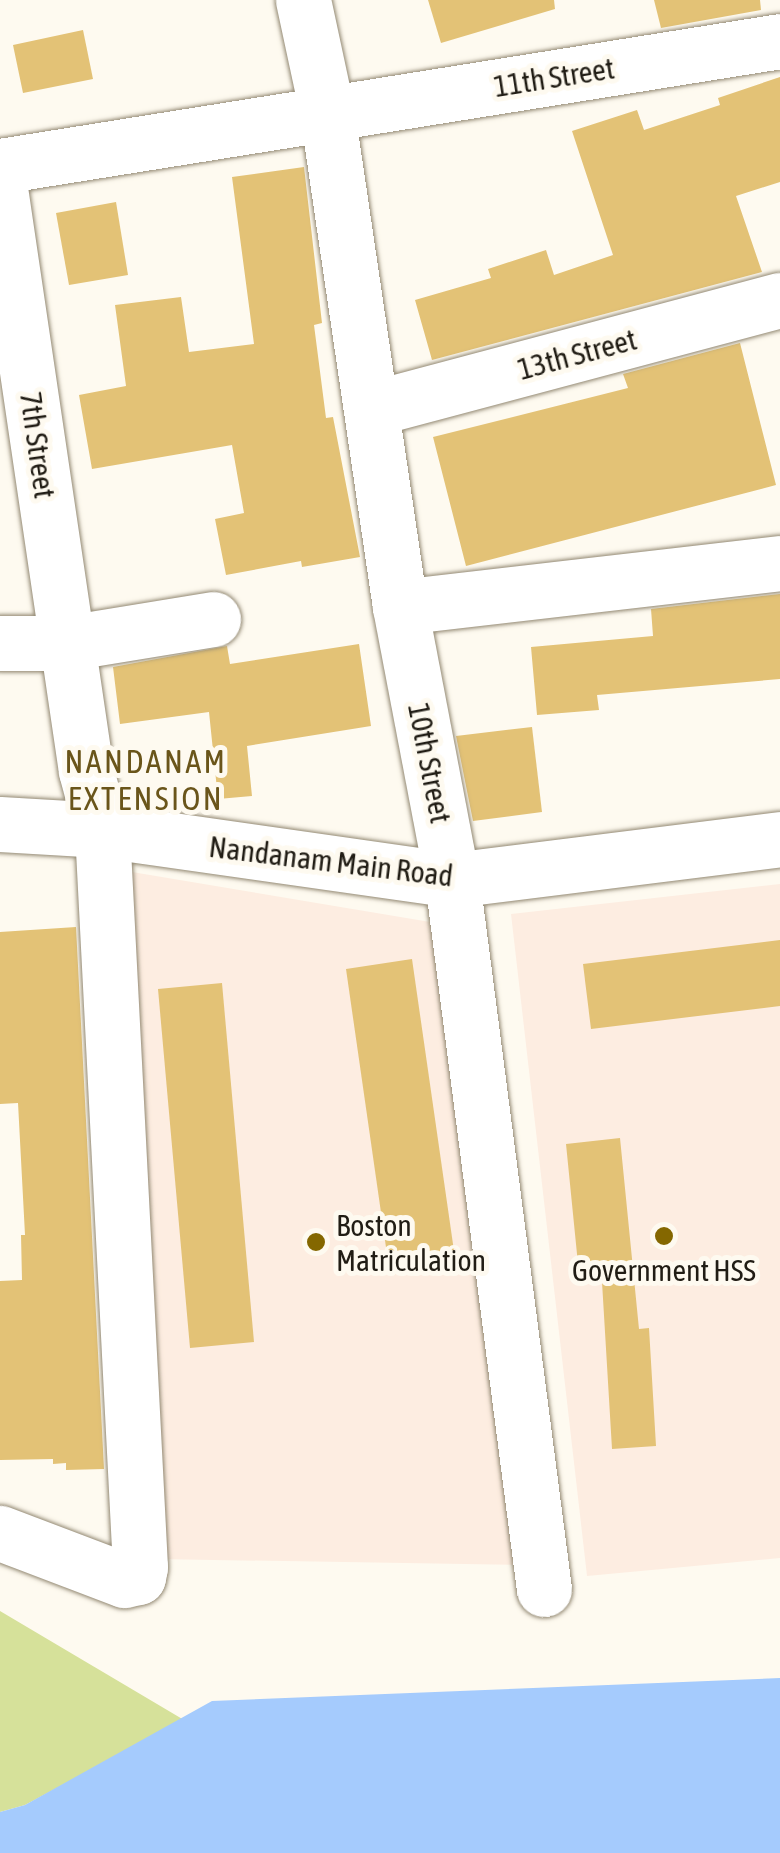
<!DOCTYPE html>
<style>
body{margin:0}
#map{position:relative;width:780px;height:1853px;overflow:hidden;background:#fefaf0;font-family:"Asap Condensed",sans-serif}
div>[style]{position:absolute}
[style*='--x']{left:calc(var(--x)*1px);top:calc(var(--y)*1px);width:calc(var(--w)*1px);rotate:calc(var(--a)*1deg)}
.education>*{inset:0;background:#fdede1}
.green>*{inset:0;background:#d6e19a}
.water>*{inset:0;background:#a5cbfd}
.building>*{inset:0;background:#e3c276}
.roads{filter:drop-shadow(0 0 2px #938973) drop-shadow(0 0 2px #938973)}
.minor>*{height:55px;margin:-27.5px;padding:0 27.5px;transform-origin:27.5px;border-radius:27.5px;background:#fff}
.dots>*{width:28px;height:28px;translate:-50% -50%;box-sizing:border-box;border:5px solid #fefaf0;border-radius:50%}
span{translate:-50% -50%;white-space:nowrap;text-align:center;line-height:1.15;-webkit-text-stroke:10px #fefaf0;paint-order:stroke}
.street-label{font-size:30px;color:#211d15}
.poi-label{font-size:30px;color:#211d15}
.left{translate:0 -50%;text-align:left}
.neighbourhood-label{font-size:32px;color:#6a551a;letter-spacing:2.5px}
</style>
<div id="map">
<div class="education">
<i style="clip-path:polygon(126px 871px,454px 926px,524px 1565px,156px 1559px)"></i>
<i style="clip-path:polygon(780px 884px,780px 1558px,587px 1576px,511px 914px)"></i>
</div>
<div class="green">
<i style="clip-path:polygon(0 1611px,184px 1720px,25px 1805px,0 1812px)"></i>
</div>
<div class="water">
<i style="clip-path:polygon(780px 1678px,780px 1853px,0 1853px,0 1812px,25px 1805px,212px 1701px)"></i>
</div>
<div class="building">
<i style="clip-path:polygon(428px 0,554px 0,555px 9px,441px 43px)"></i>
<i style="clip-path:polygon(654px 0,760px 0,761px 10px,661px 28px)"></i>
<i style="clip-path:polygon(83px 30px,93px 79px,23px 93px,13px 45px)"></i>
<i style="clip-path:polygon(780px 77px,780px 182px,736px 196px,762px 272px,432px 360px,415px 300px,491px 278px,488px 269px,546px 250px,554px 275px,613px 255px,572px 131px,637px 110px,644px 130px,720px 105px,718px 98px)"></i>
<i style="clip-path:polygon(304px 167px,322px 323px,314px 325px,326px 418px,333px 417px,360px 557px,302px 567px,301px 561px,226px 575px,215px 519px,244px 513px,232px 445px,92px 469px,79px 395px,126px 386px,115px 305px,181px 297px,189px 352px,254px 344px,232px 177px)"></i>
<i style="clip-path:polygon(116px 202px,128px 275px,69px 285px,56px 213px)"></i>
<i style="clip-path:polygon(740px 343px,776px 485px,466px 566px,433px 437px,628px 388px,623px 374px)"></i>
<i style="clip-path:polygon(780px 594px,780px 679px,597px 695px,599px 710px,537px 715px,531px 647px,653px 636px,651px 609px)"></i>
<i style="clip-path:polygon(359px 644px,371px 726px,247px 746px,252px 796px,218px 799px,209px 712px,120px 724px,113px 667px,227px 646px,230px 664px)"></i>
<i style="clip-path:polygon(532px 727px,542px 812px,473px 821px,456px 736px)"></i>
<i style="clip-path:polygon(76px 927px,104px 1469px,66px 1470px,66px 1463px,53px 1464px,53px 1459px,0 1460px,0 1281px,22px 1280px,21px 1235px,25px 1235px,18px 1103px,0 1104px,0 932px)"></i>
<i style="clip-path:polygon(780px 940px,780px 1006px,591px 1029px,583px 964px)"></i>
<i style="clip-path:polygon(412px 959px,456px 1265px,390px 1275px,346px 969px)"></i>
<i style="clip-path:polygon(222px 983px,254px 1342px,190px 1348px,158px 989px)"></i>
<i style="clip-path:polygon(620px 1138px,639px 1329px,649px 1328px,656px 1446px,612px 1449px,602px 1282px,580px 1284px,566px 1144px)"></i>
</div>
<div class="roads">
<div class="minor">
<i style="--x:303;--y:0;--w:115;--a:77.9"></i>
<i style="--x:327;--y:112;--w:500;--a:81.61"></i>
<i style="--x:400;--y:607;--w:278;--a:79.2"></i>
<i style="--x:452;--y:880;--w:715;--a:82.61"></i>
<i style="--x:0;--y:166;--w:790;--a:-9.1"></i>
<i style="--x:0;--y:188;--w:589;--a:81.61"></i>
<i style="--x:86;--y:771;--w:61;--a:74.8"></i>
<i style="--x:102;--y:830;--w:738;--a:87.05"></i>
<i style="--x:140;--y:1567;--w:10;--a:101"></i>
<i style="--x:138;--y:1577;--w:14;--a:168"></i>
<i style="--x:124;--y:1580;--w:133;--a:-159.2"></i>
<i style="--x:374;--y:408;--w:420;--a:-14.9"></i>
<i style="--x:400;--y:607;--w:383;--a:-6.6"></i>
<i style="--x:0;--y:643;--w:67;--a:0"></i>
<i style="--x:67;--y:643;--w:148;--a:-9.3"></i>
<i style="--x:0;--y:824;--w:102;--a:3.4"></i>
<i style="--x:102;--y:830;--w:354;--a:8.1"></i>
<i style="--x:452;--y:880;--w:331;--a:-7.1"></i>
</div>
</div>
<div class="dots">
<i style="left:664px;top:1236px;background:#846700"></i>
<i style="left:316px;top:1242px;background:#846700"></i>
</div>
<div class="street-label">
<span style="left:554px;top:77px;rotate:-9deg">11th Street</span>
<span style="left:577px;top:354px;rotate:-15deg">13th Street</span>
<span style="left:38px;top:445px;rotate:82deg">7th Street</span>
<span style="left:430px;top:763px;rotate:79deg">10th Street</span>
<span style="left:331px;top:861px;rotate:7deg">Nandanam Main Road</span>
</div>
<div class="poi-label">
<span class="left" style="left:336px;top:1242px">Boston<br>Matriculation</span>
<span style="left:664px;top:1270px">Government HSS</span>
</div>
<div class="neighbourhood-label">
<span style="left:146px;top:781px">NANDANAM<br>EXTENSION</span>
</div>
</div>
